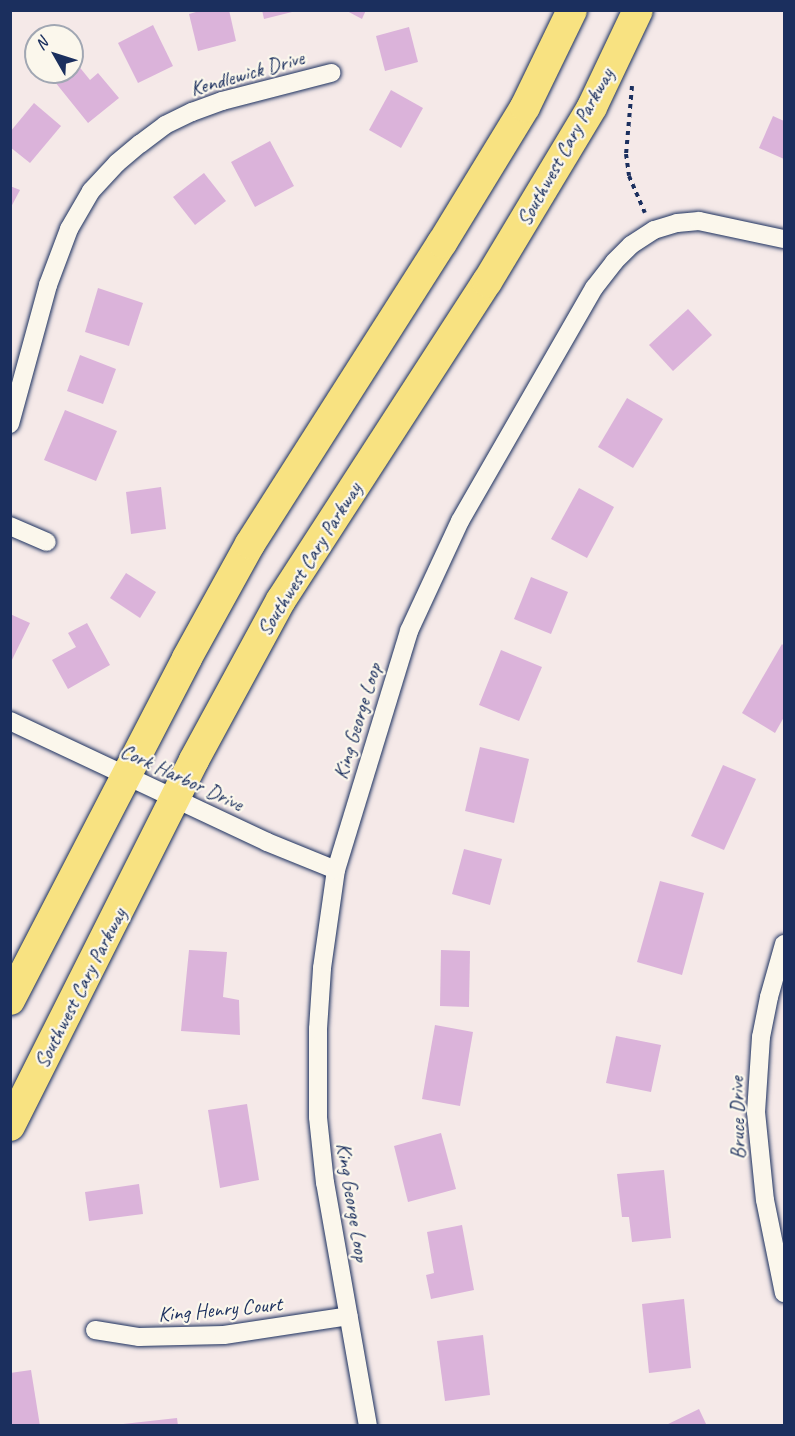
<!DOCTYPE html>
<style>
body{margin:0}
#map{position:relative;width:795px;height:1436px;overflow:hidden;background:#f5e9e8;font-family:Caveat,sans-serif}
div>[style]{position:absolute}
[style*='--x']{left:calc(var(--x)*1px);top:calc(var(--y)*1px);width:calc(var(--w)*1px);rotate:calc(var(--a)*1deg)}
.building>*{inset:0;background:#dbb3da}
.path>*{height:4px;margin-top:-2px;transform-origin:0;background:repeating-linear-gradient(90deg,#1b2f5e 0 4.5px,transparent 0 9px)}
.roads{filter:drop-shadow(0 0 2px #1b2f5e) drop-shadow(0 0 2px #1b2f5e)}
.street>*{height:18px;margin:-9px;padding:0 9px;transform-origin:9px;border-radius:9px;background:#fbf7ec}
.primary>*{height:30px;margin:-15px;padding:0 15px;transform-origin:15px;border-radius:15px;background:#f8e281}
span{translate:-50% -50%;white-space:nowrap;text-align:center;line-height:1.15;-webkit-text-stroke:4.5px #fbf7ec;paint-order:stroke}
.street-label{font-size:21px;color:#1b2f5e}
.frame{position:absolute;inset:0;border:12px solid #1b2f5e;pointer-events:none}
.north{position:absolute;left:24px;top:24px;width:60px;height:60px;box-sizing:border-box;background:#fbf7ec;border:2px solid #a1a7b3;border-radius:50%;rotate:309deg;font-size:16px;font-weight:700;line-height:24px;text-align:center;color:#1b2f5e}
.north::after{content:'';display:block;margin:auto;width:21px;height:27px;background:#1b2f5e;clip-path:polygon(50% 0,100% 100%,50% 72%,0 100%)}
</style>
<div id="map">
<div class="building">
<i style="clip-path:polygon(203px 10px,229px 10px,236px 41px,198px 51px,189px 14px)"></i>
<i style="clip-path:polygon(262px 10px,296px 10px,296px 11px,264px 19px)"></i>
<i style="clip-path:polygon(345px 10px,366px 10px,362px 19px)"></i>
<i style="clip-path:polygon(153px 25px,173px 66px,138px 83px,118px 43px)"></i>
<i style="clip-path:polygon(409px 27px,418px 62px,385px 71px,376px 36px)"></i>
<i style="clip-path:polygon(77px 64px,90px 80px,98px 73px,119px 98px,88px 123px,55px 82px,67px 72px,72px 72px,72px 68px)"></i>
<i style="clip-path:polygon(391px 90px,423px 108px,401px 148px,369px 130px)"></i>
<i style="clip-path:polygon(34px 103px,61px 126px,30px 163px,10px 147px,10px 132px)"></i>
<i style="clip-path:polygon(773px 116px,784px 121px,784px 159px,759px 148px)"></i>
<i style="clip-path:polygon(270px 141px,294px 186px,255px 207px,231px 162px)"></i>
<i style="clip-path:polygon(204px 173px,226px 201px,195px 225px,173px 197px)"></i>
<i style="clip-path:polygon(10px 186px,20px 190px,10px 209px)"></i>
<i style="clip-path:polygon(98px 288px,143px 303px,129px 346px,85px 332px)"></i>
<i style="clip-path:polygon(688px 309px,712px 335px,673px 371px,649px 345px)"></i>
<i style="clip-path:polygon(80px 355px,116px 369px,103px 404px,67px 391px)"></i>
<i style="clip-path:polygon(627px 398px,663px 419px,633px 468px,598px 447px)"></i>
<i style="clip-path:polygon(65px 410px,117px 431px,96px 481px,44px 460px)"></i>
<i style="clip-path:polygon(161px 487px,166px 529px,131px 534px,126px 492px)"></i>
<i style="clip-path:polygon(579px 488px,614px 507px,587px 558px,551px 539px)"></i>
<i style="clip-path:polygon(126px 573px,156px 592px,140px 618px,110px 598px)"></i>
<i style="clip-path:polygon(531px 577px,568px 592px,551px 634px,514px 619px)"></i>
<i style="clip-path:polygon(10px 614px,30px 623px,10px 664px)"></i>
<i style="clip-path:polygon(87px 623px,110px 665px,68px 689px,52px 660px,76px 647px,68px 633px)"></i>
<i style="clip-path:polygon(782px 644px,784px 646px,784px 717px,775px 733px,742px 713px)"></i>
<i style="clip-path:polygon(501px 650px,542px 667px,519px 721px,479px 705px)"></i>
<i style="clip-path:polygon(480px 747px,529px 759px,514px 823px,465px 811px)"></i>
<i style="clip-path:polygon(723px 765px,756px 779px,724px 850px,691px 836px)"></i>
<i style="clip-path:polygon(464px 849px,502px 859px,490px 905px,452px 894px)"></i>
<i style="clip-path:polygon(660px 881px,704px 893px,682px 975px,637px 962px)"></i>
<i style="clip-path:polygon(189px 950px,227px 952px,223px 997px,239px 1000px,240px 1035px,181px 1031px)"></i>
<i style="clip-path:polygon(441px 950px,470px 951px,469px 1007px,440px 1006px)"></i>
<i style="clip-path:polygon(435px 1025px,473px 1032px,460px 1106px,422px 1099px)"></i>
<i style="clip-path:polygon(616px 1036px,661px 1045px,651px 1092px,606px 1083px)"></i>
<i style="clip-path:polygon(247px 1104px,259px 1180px,220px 1188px,208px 1110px)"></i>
<i style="clip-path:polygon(441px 1133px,456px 1189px,408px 1202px,394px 1146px)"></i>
<i style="clip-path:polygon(664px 1170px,671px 1238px,632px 1242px,629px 1217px,622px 1217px,617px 1174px)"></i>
<i style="clip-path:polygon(139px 1184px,143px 1214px,89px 1221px,85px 1192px)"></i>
<i style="clip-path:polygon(462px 1225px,474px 1290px,431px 1299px,426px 1275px,434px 1273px,427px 1232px)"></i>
<i style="clip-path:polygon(684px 1299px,691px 1368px,649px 1373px,642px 1304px)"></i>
<i style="clip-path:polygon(483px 1335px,490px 1395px,445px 1401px,437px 1341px)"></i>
<i style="clip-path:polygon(31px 1370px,40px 1426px,10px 1426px,10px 1373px)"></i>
<i style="clip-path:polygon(699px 1409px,707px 1426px,664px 1426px)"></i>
<i style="clip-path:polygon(177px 1418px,178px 1426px,123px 1426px,123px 1424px)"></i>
</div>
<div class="path">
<i style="--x:632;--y:86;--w:68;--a:95"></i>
<i style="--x:626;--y:154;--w:22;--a:82"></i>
<i style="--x:629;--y:176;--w:40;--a:66.6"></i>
</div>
<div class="roads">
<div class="street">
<i style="--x:10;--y:424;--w:144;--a:-74.7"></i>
<i style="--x:48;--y:285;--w:60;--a:-69.4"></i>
<i style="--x:69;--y:229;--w:44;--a:-59.9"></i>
<i style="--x:91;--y:191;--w:38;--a:-47"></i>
<i style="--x:117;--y:163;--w:30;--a:-40"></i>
<i style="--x:140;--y:144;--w:31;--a:-37"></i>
<i style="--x:165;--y:125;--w:30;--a:-26"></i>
<i style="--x:192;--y:112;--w:32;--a:-20"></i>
<i style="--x:222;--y:101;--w:113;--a:-14.4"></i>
<i style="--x:10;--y:526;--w:40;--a:23.4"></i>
<i style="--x:10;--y:721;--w:284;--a:25.2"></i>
<i style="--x:267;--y:842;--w:74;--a:22.1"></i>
<i style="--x:784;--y:944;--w:55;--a:105.8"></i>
<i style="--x:769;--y:997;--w:41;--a:101.3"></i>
<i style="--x:761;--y:1037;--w:75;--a:93.8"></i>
<i style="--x:756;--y:1112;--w:88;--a:84.2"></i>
<i style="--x:765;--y:1200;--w:95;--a:78.5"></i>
<i style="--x:95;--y:1330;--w:45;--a:9"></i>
<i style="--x:139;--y:1337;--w:85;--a:-1.3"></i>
<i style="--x:224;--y:1335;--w:126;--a:-8.6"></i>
<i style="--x:368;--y:1426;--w:247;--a:-100"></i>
<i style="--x:325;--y:1183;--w:66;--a:-96.1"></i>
<i style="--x:318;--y:1117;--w:88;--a:-90"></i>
<i style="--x:318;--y:1029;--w:61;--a:-86.2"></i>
<i style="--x:322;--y:968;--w:99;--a:-81.9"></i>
<i style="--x:336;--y:870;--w:250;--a:-73"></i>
<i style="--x:409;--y:631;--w:121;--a:-65.1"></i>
<i style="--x:460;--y:521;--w:269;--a:-60.1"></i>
<i style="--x:594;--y:288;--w:33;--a:-52"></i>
<i style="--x:614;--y:262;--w:24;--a:-45"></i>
<i style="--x:631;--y:245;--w:27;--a:-33"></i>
<i style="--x:654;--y:230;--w:24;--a:-17"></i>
<i style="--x:677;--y:223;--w:22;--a:-5"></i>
<i style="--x:699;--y:221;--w:87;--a:12"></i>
</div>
<div class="primary">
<i style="--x:10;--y:1000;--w:385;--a:-62.6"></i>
<i style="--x:187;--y:658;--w:130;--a:-61.1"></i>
<i style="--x:250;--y:544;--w:357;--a:-57.5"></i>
<i style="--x:442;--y:243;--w:159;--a:-58.6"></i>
<i style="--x:525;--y:107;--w:108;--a:-64.1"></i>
<i style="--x:10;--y:1126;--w:410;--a:-63.3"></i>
<i style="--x:194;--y:760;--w:182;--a:-61.5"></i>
<i style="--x:281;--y:600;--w:379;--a:-57.1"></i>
<i style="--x:487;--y:282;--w:204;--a:-59"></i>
<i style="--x:592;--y:107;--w:107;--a:-64.6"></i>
</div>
</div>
<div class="street-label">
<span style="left:247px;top:73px;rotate:-16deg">Kendlewick Drive</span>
<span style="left:565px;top:147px;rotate:-61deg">Southwest Cary Parkway</span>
<span style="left:309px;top:559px;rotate:-58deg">Southwest Cary Parkway</span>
<span style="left:357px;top:721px;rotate:-73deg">King George Loop</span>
<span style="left:182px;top:777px;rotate:25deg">Cork Harbor Drive</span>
<span style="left:80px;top:988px;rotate:-63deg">Southwest Cary Parkway</span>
<span style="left:737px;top:1118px;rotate:-91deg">Bruce Drive</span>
<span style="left:353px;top:1202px;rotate:81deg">King George Loop</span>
<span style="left:220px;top:1309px;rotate:-5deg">King Henry Court</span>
</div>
<div class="frame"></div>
<div class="north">N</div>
</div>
